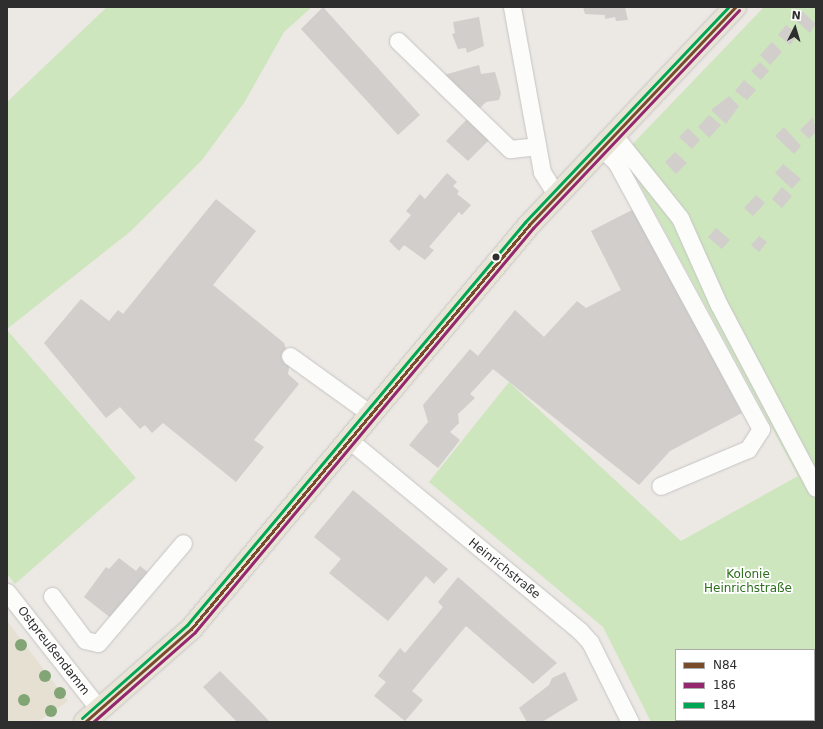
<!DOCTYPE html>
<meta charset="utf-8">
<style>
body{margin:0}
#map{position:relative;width:823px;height:729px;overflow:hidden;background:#ece8e4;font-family:"DejaVu Sans",sans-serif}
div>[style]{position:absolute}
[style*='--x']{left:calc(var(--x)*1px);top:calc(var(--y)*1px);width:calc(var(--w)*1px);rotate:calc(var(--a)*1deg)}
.education>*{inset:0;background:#e6e0d3}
.green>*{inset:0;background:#cee6be}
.building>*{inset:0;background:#d1cecb}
.roads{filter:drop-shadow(0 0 1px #c5c4c5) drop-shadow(0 0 1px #c5c4c5)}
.minor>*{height:17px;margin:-8.5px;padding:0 8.5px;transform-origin:8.5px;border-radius:8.5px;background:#fcfcfb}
.major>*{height:22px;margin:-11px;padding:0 11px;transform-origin:11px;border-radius:11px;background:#e8e4d6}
.bus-1>*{height:3px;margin:-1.5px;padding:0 1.5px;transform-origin:1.5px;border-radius:1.5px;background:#7a4b2a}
.bus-2>*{height:3px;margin:-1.5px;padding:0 1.5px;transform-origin:1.5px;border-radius:1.5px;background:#95276e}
.bus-3>*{height:3px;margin:-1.5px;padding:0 1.5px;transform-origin:1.5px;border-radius:1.5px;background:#00a651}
.trees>*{width:12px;height:12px;margin:-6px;border-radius:50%;background:#82a575}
.dots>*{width:11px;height:11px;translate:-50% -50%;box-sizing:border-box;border:2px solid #fff;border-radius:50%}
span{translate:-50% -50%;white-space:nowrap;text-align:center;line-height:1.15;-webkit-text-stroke:3.5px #fff;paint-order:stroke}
.street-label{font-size:12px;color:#2e2e2e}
.park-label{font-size:12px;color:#2c6e1b}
.frame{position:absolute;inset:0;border:8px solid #2e2e2e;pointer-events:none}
.legend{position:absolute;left:675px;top:649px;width:140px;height:72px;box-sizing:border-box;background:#fff;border:1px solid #ababab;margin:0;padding:5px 7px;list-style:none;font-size:12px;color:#2e2e2e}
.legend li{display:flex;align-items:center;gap:8px;height:20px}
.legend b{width:20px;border:1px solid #ababab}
.north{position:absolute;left:775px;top:8px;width:40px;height:40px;-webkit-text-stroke:3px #fff;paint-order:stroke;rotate:5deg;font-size:11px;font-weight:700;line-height:16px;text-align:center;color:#2e2e2e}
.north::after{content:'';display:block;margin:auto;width:14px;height:18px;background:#2e2e2e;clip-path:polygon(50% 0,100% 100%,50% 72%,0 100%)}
</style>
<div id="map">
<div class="education">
<i style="clip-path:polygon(7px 621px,68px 701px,38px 722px,7px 722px)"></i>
</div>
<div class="green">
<i style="clip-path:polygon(107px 7px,312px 7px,284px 32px,244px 103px,202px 160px,131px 231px,7px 329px,7px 102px)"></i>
<i style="clip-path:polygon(evenodd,764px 7px,816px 7px,816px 722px,651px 722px,603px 627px,429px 482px,509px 382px,681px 541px,798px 476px,623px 154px,764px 7px,676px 650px,814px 650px,814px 720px,676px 720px,676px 650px)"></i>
<i style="clip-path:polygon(7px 330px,136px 478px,15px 584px,7px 574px)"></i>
</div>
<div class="building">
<i style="clip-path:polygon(323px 7px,420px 115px,398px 135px,301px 29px)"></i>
<i style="clip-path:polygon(583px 7px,625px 7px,628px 20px,616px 21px,615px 17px,605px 19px,605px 15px,585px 14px)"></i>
<i style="clip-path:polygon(801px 10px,816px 24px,810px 33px,793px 18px)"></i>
<i style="clip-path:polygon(479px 17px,484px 46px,467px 53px,466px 48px,458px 49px,452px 34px,455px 33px,453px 22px)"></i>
<i style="clip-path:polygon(786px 25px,798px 35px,790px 45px,778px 35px)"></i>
<i style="clip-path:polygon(772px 42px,782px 52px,770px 65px,760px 55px)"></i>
<i style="clip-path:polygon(760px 62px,769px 71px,761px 80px,751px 71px)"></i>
<i style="clip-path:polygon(479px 65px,481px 74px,495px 72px,501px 93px,499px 100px,486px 102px,478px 110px,444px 75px)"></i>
<i style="clip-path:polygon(744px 80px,756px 90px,747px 100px,735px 91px)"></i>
<i style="clip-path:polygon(729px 96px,739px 106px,726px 124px,711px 110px)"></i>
<i style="clip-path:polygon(709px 115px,721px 125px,709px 138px,698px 127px)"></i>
<i style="clip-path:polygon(470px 116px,492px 137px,468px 161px,446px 141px)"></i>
<i style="clip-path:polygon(813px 117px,816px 132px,809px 139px,800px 130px)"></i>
<i style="clip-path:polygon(784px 127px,801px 146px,794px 154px,775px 136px)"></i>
<i style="clip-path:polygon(688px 128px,700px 140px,692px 149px,679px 137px)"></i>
<i style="clip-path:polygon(675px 152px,687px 163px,676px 174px,665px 162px)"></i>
<i style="clip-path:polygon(783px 164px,801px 179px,792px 189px,775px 173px)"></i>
<i style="clip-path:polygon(447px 173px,457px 182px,453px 186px,459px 191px,457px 194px,471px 205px,462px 215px,459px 212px,429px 247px,434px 250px,425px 260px,404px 245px,399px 251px,389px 241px,411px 215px,406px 211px,420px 194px,425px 199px)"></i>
<i style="clip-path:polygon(782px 187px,792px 196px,782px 208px,772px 199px)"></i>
<i style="clip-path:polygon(756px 195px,765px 203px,753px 216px,744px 208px)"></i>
<i style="clip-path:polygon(216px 199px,256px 231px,213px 285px,284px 343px,290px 361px,288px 374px,299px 384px,254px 440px,264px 447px,236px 482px,163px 423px,152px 433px,145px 425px,140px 429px,120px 407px,106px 418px,44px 343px,81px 299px,109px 321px,118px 310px,123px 314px)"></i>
<i style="clip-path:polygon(634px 209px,742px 413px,670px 451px,639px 485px,493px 369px,470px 394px,475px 398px,458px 414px,459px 423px,450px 432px,460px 440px,438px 468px,409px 445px,428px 422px,423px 405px,470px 349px,478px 356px,515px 310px,544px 337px,577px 301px,586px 308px,621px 290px,591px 231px)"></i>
<i style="clip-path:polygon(716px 228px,730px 240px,722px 249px,708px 237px)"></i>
<i style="clip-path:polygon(759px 236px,767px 242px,759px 252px,751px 245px)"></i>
<i style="clip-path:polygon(353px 490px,448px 569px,434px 584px,426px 576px,388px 621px,329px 573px,341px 559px,314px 537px)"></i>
<i style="clip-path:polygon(119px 558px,136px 571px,140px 566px,150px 574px,112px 619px,84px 597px,106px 567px,109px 569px)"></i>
<i style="clip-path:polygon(458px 577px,557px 663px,533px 684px,466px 626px,412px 691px,423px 700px,405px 721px,374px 696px,386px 682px,378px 676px,400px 648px,405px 653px,443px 607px,438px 602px)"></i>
<i style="clip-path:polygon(220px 671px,251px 702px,270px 722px,237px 722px,203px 687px)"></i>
<i style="clip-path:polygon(565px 672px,578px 700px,542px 722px,527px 722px,519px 708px,549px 685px,552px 678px)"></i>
</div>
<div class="roads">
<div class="minor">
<i style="--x:512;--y:7;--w:168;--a:79.7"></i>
<i style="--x:542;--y:172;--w:26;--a:58"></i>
<i style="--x:398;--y:41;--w:156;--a:44"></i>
<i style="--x:510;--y:149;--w:27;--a:-6"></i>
<i style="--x:613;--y:134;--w:107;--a:51.4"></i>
<i style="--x:680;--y:218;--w:95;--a:65.9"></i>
<i style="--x:719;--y:305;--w:207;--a:62.1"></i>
<i style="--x:601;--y:148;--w:21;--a:43"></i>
<i style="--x:616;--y:162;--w:304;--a:61.5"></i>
<i style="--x:761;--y:429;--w:24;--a:123"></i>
<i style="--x:748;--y:449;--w:95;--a:157.2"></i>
<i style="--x:290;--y:356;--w:97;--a:35.8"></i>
<i style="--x:348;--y:439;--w:301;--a:39.6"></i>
<i style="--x:580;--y:631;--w:15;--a:48"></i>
<i style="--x:590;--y:642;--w:89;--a:63.4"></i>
<i style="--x:7;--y:592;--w:150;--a:51.8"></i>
<i style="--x:52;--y:596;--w:55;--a:53.1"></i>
<i style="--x:85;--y:640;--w:13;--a:13"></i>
<i style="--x:98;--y:643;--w:131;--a:-49.6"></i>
</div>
<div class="major">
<i style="--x:85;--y:722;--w:141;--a:-41.3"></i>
<i style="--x:191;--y:629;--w:527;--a:-50.08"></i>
<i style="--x:529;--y:225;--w:300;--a:-46.6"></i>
</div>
</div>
<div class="bus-1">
<i style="--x:85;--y:722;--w:141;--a:-41.3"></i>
<i style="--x:191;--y:629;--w:527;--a:-50.08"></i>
<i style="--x:529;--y:225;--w:300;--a:-46.6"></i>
</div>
<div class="bus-2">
<i style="--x:93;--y:722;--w:136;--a:-41.4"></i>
<i style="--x:195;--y:632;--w:527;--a:-50.08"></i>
<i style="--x:533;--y:228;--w:300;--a:-46.6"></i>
</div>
<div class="bus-3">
<i style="--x:82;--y:718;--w:140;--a:-41.5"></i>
<i style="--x:187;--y:625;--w:526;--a:-50.01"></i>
<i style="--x:525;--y:222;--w:296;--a:-46.6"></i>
</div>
<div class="trees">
<i style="left:21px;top:645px"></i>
<i style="left:45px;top:676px"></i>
<i style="left:60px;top:693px"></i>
<i style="left:24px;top:700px"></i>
<i style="left:51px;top:711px"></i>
</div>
<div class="dots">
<i style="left:496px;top:257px;background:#2e2e2e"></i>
</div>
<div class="street-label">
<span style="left:504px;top:569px;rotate:39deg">Heinrichstraße</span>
<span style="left:53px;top:651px;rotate:52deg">Ostpreußendamm</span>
</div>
<div class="park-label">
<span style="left:748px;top:582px">Kolonie<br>Heinrichstraße</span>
</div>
<div class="frame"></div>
<ul class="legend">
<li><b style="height:5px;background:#7a4b2a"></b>N84</li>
<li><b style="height:5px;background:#95276e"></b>186</li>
<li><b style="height:5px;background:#00a651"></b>184</li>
</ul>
<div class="north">N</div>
</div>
